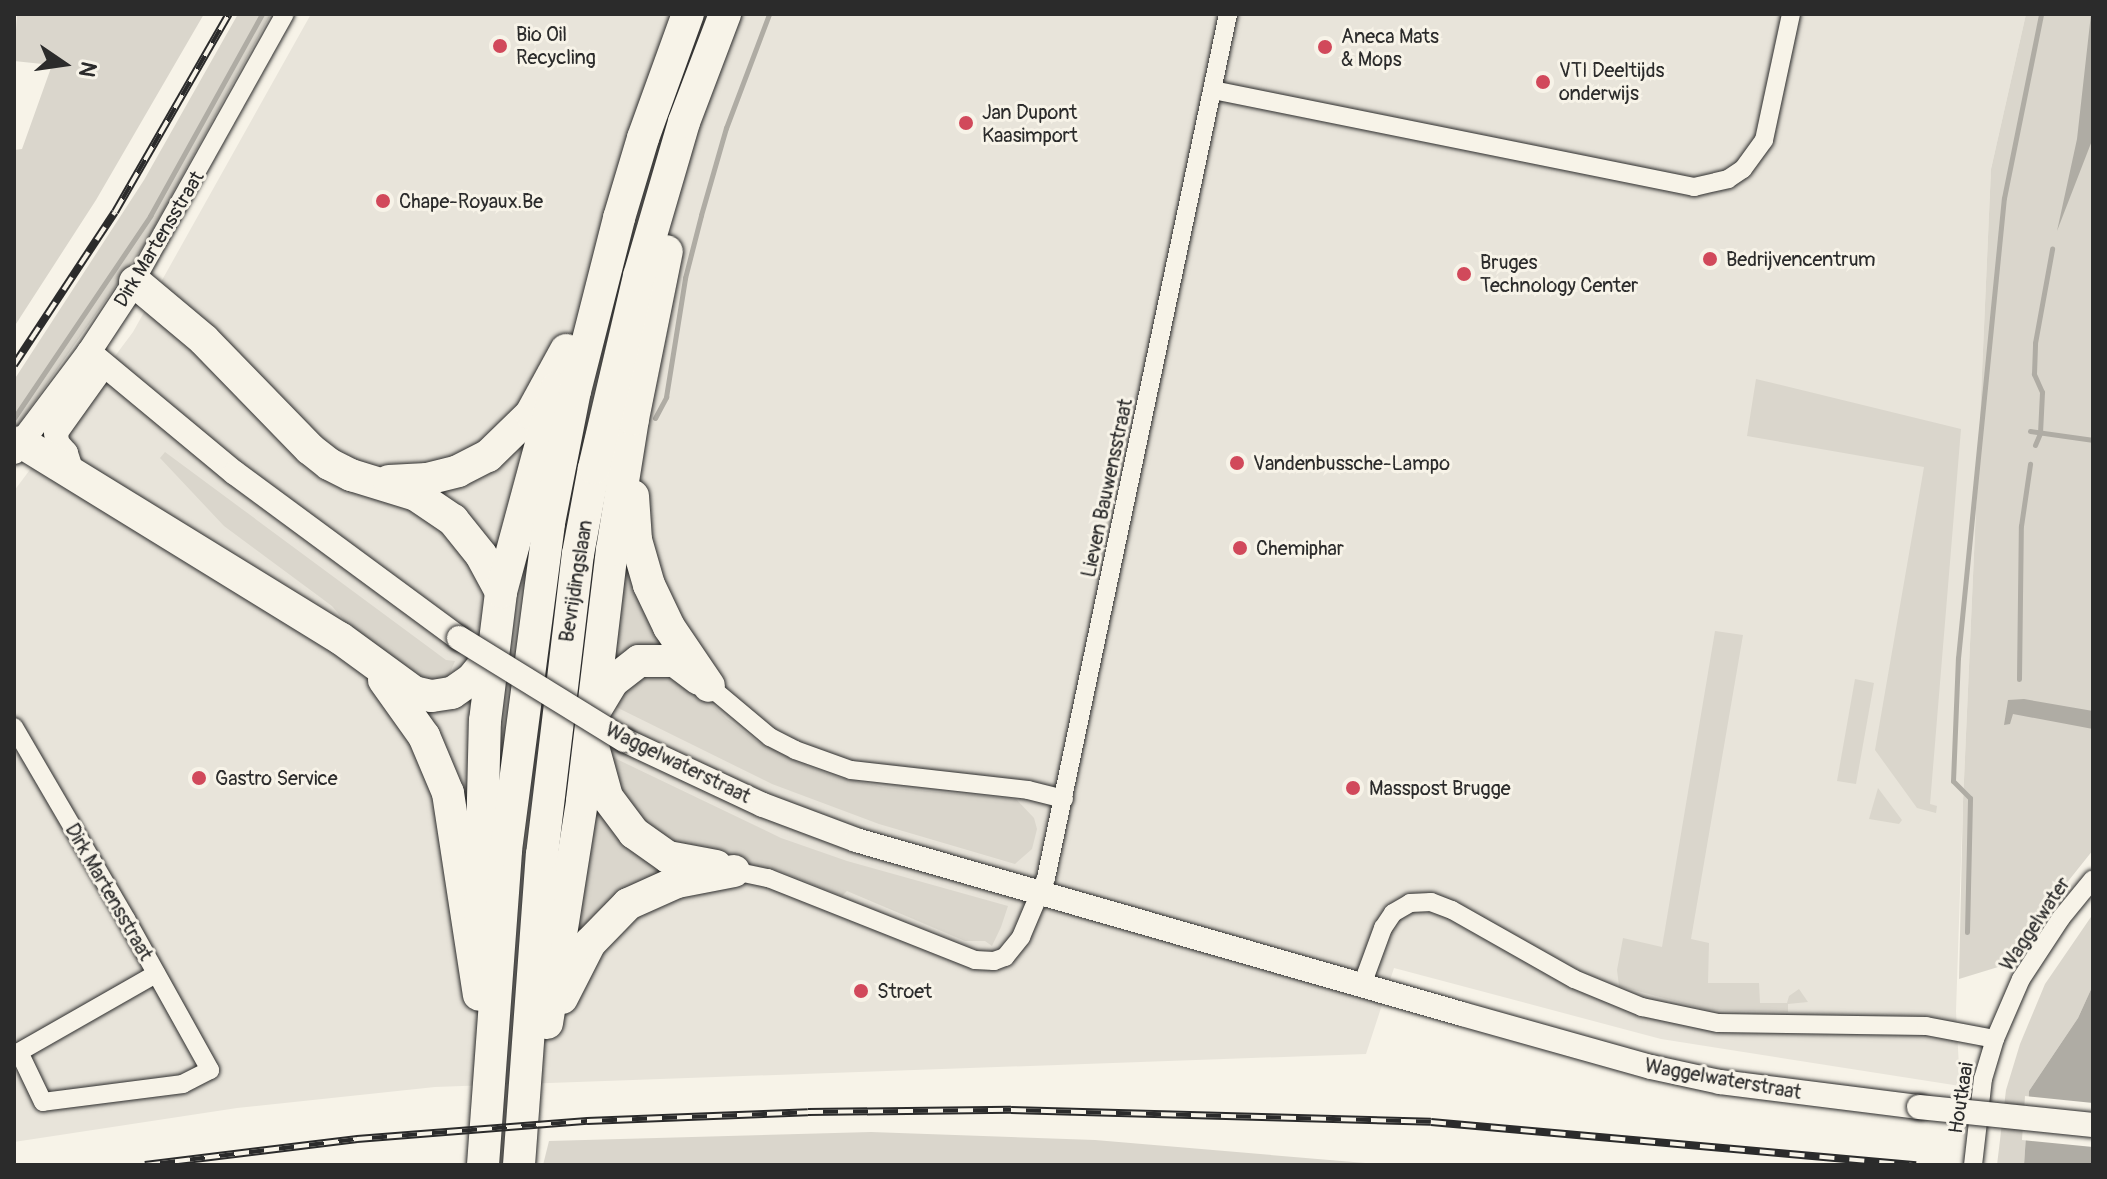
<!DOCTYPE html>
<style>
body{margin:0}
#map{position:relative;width:2107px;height:1179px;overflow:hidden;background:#f7f3e8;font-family:Pangolin,sans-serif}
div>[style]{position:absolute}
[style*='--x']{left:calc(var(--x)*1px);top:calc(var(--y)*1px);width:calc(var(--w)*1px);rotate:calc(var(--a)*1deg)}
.built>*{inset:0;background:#e8e4da}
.green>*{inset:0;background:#dad6cc}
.water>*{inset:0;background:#afaca4}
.pier>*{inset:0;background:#f7f3e8}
.stream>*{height:5px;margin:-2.5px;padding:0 2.5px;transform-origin:2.5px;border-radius:2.5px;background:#afaca4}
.roads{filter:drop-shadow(0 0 2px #2b2b2b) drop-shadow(0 0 2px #2b2b2b)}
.street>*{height:18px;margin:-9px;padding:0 9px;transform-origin:9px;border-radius:9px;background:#f7f3e8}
.secondary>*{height:24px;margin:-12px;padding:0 12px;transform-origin:12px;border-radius:12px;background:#f7f3e8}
.highway>*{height:32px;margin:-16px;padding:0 16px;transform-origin:16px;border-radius:16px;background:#f7f3e8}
.rail>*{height:8px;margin-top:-4px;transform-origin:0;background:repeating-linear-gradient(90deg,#f7f3e8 0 15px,#2b2b2b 0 30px);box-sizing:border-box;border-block:2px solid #2b2b2b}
.bridges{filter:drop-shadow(0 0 2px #2b2b2b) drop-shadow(0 0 2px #2b2b2b)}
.secondary-bridge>*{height:24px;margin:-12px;padding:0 12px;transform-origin:12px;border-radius:12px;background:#f7f3e8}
.dots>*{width:22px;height:22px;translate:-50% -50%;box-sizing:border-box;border:4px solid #f7f3e8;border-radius:50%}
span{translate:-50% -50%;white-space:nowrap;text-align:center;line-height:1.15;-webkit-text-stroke:6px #f7f3e8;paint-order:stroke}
.poi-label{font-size:20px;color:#2b2b2b}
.left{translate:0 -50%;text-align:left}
.street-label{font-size:20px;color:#2b2b2b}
.frame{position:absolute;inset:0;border:16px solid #2b2b2b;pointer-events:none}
.north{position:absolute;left:24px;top:24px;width:80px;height:80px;-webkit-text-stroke:6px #f7f3e8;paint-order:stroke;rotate:103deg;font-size:22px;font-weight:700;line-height:32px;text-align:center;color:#2b2b2b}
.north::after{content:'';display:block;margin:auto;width:28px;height:36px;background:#2b2b2b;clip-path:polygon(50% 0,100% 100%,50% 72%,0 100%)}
</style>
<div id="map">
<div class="built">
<i style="clip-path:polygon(311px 14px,2026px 14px,1991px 169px,1963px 802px,1956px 1011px,1960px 1086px,1661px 1039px,1394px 968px,1366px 1054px,435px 1087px,237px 1108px,14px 1142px,14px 491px,133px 332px)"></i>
</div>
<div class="green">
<i style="clip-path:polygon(17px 14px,204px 14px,96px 200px,14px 327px,14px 150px,22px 149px,52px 65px,14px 61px)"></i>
<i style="clip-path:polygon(238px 14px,271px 14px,143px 247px,14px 431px,14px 380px,144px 180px)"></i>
<i style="clip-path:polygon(2026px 14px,2093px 14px,2093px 850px,2054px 899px,2021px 960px,1959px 979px,1963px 802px,1991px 169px)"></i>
<i style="clip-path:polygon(1756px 379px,1961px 429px,1930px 804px,1937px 806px,1936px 813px,1917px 808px,1875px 750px,1924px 467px,1747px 436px)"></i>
<i style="clip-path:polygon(165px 452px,446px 660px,455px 661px,447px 680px,431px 685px,358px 637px,332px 606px,224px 526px,160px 458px)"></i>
<i style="clip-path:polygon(621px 538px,674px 648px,609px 675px)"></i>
<i style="clip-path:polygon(1715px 631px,1743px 635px,1691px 939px,1709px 943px,1708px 983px,1759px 983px,1760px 1003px,1787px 1003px,1789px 996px,1799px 989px,1808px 1002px,1788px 1004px,1788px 1012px,1708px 1010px,1619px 986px,1617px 970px,1623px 938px,1662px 947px)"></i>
<i style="clip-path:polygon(629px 675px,684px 676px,727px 719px,757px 741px,799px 763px,837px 777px,884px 787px,1016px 799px,1034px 818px,1037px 829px,1032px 849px,1015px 864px,879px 824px,772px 784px,610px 704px)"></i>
<i style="clip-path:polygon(1855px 679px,1874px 683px,1856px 784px,1837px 781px)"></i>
<i style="clip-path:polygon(602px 752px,781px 838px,847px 861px,1008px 906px,1001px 927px,992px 946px,985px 941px,965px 941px,847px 891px,842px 896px,777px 870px,719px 859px,637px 828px)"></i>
<i style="clip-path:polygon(1878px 788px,1902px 820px,1899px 824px,1869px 819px)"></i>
<i style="clip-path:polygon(590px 804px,677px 867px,571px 961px)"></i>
<i style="clip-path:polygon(2093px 914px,2093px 985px,2078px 1018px,2029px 1091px,2024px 1165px,1997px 1165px,2006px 1090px,2020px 1044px,2045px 984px)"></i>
<i style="clip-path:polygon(871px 1132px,1095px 1140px,1389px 1165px,543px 1165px,549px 1141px)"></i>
</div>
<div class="water">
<i style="clip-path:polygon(2091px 14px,2093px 138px,2057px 231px,2077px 139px)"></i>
<i style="clip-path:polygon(2024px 699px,2093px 711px,2093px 729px,2013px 714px,2010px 724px,2004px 725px,2008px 700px)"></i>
<i style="clip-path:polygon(2093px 985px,2093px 1165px,2024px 1165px,2029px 1091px,2078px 1018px)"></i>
</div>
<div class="pier">
<i style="clip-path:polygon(2025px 1096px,2093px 1103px,2093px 1147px,2022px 1140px)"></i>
</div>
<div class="stream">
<i style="--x:14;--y:418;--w:244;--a:-56"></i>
<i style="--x:150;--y:216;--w:231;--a:-61"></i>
<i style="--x:655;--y:418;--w:24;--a:-62"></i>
<i style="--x:666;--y:397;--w:121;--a:-80.9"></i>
<i style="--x:685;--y:278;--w:65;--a:-75.7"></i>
<i style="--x:701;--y:215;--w:91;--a:-74"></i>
<i style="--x:726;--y:128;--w:122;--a:-69.3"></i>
<i style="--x:2030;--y:431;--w:64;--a:8.1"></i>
<i style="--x:2035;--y:445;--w:13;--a:-67"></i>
<i style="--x:2040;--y:433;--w:41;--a:-87.2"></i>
<i style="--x:2042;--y:392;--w:20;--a:-114"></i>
<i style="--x:2034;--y:374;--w:31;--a:-88"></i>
<i style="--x:2035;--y:343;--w:96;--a:-79.7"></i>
<i style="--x:2019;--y:679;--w:153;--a:-89.3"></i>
<i style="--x:2021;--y:526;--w:63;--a:-81.7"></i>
<i style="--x:1967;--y:932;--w:134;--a:-88.7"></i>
<i style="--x:1970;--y:798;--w:24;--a:-135"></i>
<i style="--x:1953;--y:781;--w:123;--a:-87.7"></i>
<i style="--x:1958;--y:658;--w:462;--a:-84.3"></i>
<i style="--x:2004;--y:198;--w:188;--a:-78.6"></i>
</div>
<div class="roads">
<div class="street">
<i style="--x:1213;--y:90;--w:491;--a:11.4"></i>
<i style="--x:1694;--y:187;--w:35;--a:-13"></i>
<i style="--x:1728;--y:179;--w:18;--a:-34"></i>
<i style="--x:1743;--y:169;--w:36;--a:-54"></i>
<i style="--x:1764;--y:140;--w:129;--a:-77.9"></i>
<i style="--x:135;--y:282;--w:307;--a:-60.8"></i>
<i style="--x:709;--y:686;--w:80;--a:39.9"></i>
<i style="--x:770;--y:737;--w:28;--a:27"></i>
<i style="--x:795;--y:750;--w:59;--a:19.7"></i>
<i style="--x:851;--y:770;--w:178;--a:6.4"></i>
<i style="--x:1028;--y:790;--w:37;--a:14"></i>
<i style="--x:14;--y:727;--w:222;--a:59.7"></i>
<i style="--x:126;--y:919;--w:173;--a:60.9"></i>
<i style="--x:210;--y:1070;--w:30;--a:153"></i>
<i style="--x:183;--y:1084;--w:141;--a:172.7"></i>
<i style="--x:43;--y:1102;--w:55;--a:-115.6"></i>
<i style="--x:19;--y:1052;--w:158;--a:-29.7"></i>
<i style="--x:734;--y:871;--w:35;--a:12"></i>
<i style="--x:768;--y:878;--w:223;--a:21.6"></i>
<i style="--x:975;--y:960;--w:19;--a:3"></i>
<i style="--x:994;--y:961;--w:12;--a:-20"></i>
<i style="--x:1005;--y:957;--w:26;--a:-51"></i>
<i style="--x:1021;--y:937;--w:64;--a:-67"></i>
<i style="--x:1046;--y:878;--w:883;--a:-78.1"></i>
<i style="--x:1362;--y:985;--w:61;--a:-69.8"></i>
<i style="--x:1383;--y:928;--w:18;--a:-56"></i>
<i style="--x:1393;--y:913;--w:20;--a:-30"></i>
<i style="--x:1410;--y:903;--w:21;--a:-3"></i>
<i style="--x:1431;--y:902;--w:22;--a:21"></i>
<i style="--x:1452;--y:910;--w:140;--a:29.5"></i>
<i style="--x:1574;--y:979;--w:74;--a:22.4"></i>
<i style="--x:1642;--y:1007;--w:78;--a:11.9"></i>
<i style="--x:1718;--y:1023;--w:208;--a:0.8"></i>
<i style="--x:1926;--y:1026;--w:70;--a:10.7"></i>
<i style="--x:1973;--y:1165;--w:87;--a:-83.4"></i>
<i style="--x:1983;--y:1079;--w:42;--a:-73.3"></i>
<i style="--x:1995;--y:1039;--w:65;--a:-66.6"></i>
<i style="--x:2021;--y:979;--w:73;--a:-56.7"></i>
<i style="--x:2061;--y:918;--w:50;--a:-50.6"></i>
</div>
<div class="secondary">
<i style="--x:89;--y:352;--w:190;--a:39.7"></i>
<i style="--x:235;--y:473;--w:278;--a:36.4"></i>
<i style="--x:14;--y:452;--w:125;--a:-53.1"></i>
<i style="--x:89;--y:352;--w:84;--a:-56.7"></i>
<i style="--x:72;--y:472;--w:20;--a:-108"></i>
<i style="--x:66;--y:453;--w:13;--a:-132"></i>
<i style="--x:57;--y:443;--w:11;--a:-95"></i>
<i style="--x:56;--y:432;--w:82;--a:-54.4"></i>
<i style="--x:624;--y:740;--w:153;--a:25.1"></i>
<i style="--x:763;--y:805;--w:99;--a:20.6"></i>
<i style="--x:856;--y:840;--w:630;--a:16.02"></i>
<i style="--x:1462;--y:1014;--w:196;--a:15.7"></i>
<i style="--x:1651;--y:1067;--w:71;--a:12.3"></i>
<i style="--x:1720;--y:1082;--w:201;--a:7.2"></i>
</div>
<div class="highway">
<i style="--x:135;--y:282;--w:90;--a:40"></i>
<i style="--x:204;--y:340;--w:152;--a:45.8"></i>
<i style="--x:310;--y:449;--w:24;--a:38"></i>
<i style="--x:329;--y:464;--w:25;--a:27"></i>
<i style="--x:351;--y:475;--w:68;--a:17.1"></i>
<i style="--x:416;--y:495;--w:45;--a:34"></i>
<i style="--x:453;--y:520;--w:45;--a:51.3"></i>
<i style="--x:481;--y:555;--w:42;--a:61.6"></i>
<i style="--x:21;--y:442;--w:374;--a:31.6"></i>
<i style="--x:340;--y:638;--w:92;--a:36.1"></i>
<i style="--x:414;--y:692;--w:18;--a:13"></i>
<i style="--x:432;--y:696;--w:20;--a:-9"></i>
<i style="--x:452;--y:693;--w:24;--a:-35"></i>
<i style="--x:472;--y:679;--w:33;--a:-51"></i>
<i style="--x:389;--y:481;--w:38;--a:-3"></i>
<i style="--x:427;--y:479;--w:32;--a:-14"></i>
<i style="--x:458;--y:471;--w:34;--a:-27"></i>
<i style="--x:488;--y:456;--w:60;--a:-44.3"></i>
<i style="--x:531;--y:414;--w:73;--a:-61.3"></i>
<i style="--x:633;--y:496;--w:44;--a:86.1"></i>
<i style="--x:636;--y:540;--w:47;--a:73.9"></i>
<i style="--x:649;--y:585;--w:47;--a:64.5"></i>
<i style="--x:669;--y:627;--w:71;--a:55.9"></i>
<i style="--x:384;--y:680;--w:69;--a:54.5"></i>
<i style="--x:424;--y:736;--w:62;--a:67.2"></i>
<i style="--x:448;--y:793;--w:204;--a:81.3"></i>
<i style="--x:596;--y:709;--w:31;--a:-59"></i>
<i style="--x:612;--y:682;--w:34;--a:-38"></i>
<i style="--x:639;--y:661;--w:36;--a:0"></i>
<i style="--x:675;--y:661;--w:30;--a:37"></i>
<i style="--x:594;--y:750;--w:49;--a:74.5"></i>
<i style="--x:607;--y:797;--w:45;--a:53.1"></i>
<i style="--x:634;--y:833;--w:42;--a:35.2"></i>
<i style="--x:668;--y:857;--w:49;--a:10.6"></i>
<i style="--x:480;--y:921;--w:200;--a:-88.6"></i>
<i style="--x:485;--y:721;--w:130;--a:-82.9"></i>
<i style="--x:501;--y:592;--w:211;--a:-74.9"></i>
<i style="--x:562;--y:998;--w:62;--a:-63"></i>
<i style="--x:590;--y:943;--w:54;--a:-45.7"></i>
<i style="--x:628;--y:904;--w:54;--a:-24.2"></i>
<i style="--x:677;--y:882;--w:58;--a:-10.9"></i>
<i style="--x:547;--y:1023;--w:225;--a:-81"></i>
<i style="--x:582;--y:801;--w:253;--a:-83.2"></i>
<i style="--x:612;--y:550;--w:133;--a:-80.9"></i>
<i style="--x:633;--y:419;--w:171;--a:-78.6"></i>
<i style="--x:483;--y:1165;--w:316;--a:-85.8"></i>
<i style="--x:506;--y:850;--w:330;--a:-82.5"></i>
<i style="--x:549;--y:523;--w:135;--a:-78.9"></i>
<i style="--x:575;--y:391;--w:179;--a:-75.7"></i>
<i style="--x:619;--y:218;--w:84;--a:-73.3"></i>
<i style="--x:643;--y:138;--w:132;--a:-70.1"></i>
<i style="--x:519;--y:1165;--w:311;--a:-85.8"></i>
<i style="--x:542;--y:855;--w:303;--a:-83.2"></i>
<i style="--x:578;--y:554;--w:87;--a:-79.5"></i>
<i style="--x:594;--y:468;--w:197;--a:-76.8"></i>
<i style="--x:639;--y:276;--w:160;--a:-73.7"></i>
<i style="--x:684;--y:122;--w:116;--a:-69.2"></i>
</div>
</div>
<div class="rail">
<i style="--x:14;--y:365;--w:183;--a:-56.6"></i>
<i style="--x:115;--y:212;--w:228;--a:-60.1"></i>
<i style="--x:145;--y:1165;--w:214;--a:-7"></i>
<i style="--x:357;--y:1139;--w:231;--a:-4.5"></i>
<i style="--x:587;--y:1121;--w:221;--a:-2.3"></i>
<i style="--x:808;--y:1112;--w:203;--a:-0.6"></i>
<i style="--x:1011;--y:1110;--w:420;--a:1.6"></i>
<i style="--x:1431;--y:1122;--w:487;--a:5.1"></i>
</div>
<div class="bridges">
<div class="secondary-bridge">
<i style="--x:459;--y:638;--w:194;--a:31.7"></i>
<i style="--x:1919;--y:1107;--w:175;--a:5.9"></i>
</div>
</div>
<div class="dots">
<i style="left:500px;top:46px;background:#d1495b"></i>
<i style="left:1325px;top:47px;background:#d1495b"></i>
<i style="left:1543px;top:82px;background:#d1495b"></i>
<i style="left:966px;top:123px;background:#d1495b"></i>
<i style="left:383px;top:201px;background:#d1495b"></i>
<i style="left:1710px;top:259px;background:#d1495b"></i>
<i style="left:1464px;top:274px;background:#d1495b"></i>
<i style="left:1237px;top:463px;background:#d1495b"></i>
<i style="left:1240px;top:548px;background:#d1495b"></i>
<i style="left:199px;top:778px;background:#d1495b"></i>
<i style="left:1353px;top:788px;background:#d1495b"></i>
<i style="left:861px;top:991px;background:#d1495b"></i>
</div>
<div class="poi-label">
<span class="left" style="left:516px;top:46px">Bio Oil<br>Recycling</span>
<span class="left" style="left:1341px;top:48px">Aneca Mats<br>&amp; Mops</span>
<span class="left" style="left:1559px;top:82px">VTI Deeltijds<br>onderwijs</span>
<span class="left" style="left:982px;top:124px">Jan Dupont<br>Kaasimport</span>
<span class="left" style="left:399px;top:201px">Chape-Royaux.Be</span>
<span class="left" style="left:1726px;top:259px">Bedrijvencentrum</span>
<span class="left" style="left:1480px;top:274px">Bruges<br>Technology Center</span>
<span class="left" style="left:1253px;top:463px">Vandenbussche-Lampo</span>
<span class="left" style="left:1256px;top:548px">Chemiphar</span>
<span class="left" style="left:215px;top:778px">Gastro Service</span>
<span class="left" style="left:1369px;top:788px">Masspost Brugge</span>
<span class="left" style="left:877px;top:991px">Stroet</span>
</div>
<div class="street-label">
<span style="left:159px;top:239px;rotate:-59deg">Dirk Martensstraat</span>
<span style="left:1107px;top:488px;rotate:-78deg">Lieven Bauwensstraat</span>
<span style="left:576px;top:581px;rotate:-81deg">Bevrijdingslaan</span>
<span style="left:678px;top:763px;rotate:26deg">Waggelwaterstraat</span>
<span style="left:109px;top:892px;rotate:60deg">Dirk Martensstraat</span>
<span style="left:2035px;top:924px;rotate:-56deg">Waggelwater</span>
<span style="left:1723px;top:1079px;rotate:10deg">Waggelwaterstraat</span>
<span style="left:1961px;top:1098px;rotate:-81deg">Houtkaai</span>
</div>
<div class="frame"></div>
<div class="north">N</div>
</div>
